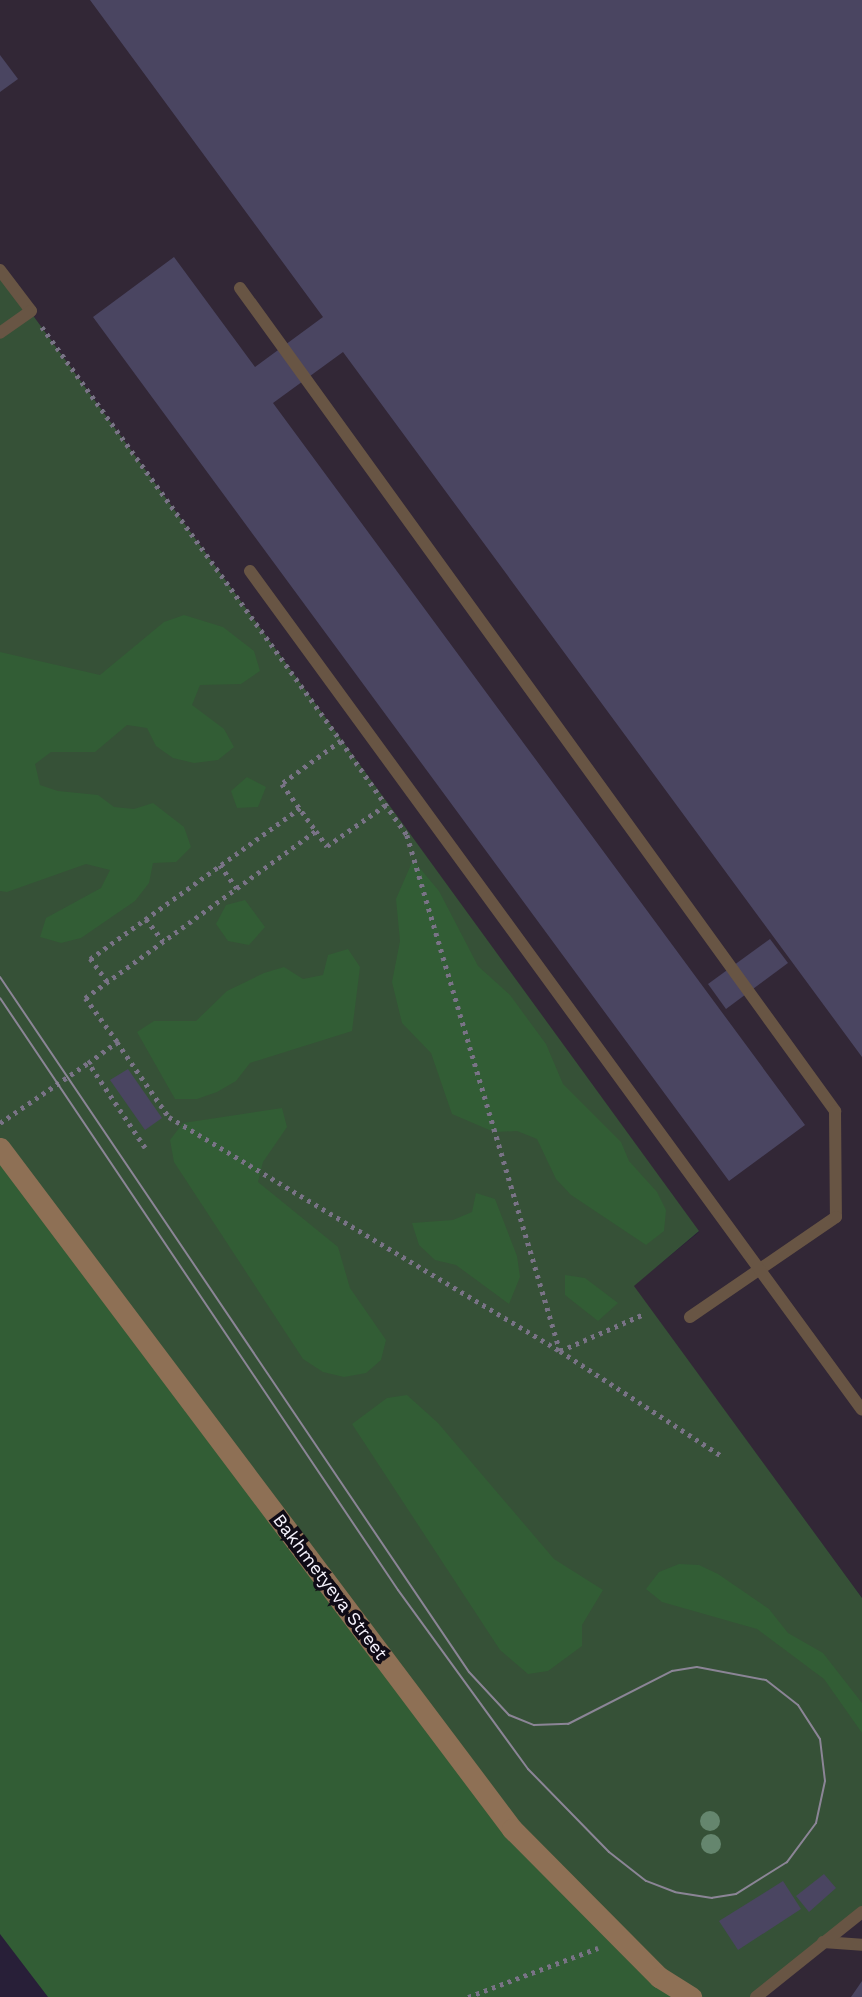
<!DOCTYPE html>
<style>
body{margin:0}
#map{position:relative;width:862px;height:1997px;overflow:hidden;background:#281f38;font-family:"Work Sans",sans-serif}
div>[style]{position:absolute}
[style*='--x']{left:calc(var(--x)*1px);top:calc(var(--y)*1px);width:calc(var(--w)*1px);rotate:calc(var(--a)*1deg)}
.industrial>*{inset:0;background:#322736}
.green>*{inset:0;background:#365137}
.forest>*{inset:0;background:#325d35}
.building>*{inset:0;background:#4a4561}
.path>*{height:4.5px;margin-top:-2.25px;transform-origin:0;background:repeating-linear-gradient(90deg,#797386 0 3.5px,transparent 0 8.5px)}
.service>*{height:12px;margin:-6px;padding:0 6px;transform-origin:6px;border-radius:6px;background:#685544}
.secondary>*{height:21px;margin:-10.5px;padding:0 10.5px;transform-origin:10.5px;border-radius:10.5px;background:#8e7055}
.tram>*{height:2px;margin:-1px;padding:0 1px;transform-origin:1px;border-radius:1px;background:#8b8596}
.trees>*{width:20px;height:20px;margin:-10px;border-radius:50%;background:#65866e}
span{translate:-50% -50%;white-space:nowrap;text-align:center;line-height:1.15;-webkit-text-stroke:7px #0f0b16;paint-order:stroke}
.street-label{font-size:18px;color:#f5f2fc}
</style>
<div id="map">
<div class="industrial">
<i style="clip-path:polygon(0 0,862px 0,862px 1598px,633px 1286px,699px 1232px,0 270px)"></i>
<i style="clip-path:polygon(862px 1912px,862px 1997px,756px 1997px)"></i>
</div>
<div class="green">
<i style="clip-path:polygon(0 270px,699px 1231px,634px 1286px,862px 1598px,862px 1912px,756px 1997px,691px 1997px,549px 1869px,0 1148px)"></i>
</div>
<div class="forest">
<i style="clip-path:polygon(184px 615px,223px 627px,254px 651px,260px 671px,241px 684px,200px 685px,192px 705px,224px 729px,234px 747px,218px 760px,194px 763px,173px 758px,156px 746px,147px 728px,127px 725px,95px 752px,51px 752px,35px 764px,40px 785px,58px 791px,98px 795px,114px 807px,134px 809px,153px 803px,184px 827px,191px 847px,176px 862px,153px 863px,149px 883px,135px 901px,81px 938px,61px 943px,40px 937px,46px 918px,101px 888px,110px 870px,86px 864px,7px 892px,0 891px,0 652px,100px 675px,164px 622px)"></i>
<i style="clip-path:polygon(247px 777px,266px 787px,258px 807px,237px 808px,231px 791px)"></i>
<i style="clip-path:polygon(413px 860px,439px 891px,478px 966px,510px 995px,546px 1044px,563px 1084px,621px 1142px,629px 1161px,657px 1192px,666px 1210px,664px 1231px,646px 1245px,571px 1195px,556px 1179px,537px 1139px,517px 1131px,494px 1132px,452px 1114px,431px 1053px,402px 1023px,392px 982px,400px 941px,396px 899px)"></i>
<i style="clip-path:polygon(245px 900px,265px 927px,249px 945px,228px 941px,216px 924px,226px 905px)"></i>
<i style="clip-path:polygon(348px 949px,360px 967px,352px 1031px,250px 1063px,236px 1081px,217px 1092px,197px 1099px,175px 1099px,137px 1032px,154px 1021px,196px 1021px,227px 991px,264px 973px,284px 967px,303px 979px,323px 975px,328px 955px)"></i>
<i style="clip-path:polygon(282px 1108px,287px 1127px,263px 1162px,258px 1182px,338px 1247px,350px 1288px,386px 1340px,381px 1360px,366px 1373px,344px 1377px,323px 1372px,303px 1359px,174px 1162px,170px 1140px,183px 1123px)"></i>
<i style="clip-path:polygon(0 1148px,512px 1829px,691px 1997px,48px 1997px,0 1934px)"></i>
<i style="clip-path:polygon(476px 1193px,495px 1199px,517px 1256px,520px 1277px,509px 1304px,456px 1265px,435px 1260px,419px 1245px,412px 1223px,453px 1220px,472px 1212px)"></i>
<i style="clip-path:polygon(565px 1275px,585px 1278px,618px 1303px,598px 1321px,565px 1295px)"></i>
<i style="clip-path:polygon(407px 1395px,438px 1423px,554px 1559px,603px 1590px,582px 1625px,582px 1646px,548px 1671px,528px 1674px,500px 1650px,352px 1424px,387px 1398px)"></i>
<i style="clip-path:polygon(679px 1564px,699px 1565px,718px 1574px,769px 1609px,788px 1633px,823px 1653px,862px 1703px,862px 1733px,824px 1679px,757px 1629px,662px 1602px,646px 1589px,659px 1572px)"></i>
</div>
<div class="building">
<i style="clip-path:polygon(90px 0,862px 0,862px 1057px,343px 352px,273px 403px,805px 1125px,729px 1181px,93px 317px,174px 257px,255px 367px,323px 317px)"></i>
<i style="clip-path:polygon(0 55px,18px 79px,0 92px)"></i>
<i style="clip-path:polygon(770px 939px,788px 963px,726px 1009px,708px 984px)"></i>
<i style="clip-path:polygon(128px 1069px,162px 1118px,145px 1130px,110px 1080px)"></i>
<i style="clip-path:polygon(824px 1874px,836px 1888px,809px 1912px,796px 1896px)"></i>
<i style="clip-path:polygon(783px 1881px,801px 1909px,738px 1950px,719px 1921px)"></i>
<i style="clip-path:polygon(862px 1981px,862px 1997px,851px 1997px)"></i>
</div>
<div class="path">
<i style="--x:42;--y:327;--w:511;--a:54.16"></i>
<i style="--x:341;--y:741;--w:73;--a:143.9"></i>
<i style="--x:282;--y:784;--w:58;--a:54.1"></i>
<i style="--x:316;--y:831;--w:19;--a:54"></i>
<i style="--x:327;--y:846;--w:73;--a:-35"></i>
<i style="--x:341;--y:741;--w:115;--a:54.9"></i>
<i style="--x:407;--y:835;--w:538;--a:73.48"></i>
<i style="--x:560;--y:1351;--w:92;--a:-23.8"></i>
<i style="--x:220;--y:865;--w:29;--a:54"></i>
<i style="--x:146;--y:919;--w:28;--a:52"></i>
<i style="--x:107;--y:982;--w:29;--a:-126"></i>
<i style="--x:90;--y:959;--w:259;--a:-35.7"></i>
<i style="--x:117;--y:1042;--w:91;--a:55.3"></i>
<i style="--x:169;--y:1117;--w:456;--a:30.9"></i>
<i style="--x:560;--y:1351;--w:194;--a:33"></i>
<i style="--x:0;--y:1123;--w:107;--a:-34.3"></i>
<i style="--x:145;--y:1148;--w:102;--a:-123.8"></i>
<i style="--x:88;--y:1063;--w:36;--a:-36"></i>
<i style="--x:117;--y:1042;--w:54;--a:-126"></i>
<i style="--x:85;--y:998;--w:285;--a:-35.9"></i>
<i style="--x:468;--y:1997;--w:139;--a:-20.7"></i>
</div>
<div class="service">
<i style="--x:0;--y:270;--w:51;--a:52.9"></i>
<i style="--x:31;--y:311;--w:38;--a:145"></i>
<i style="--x:240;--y:288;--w:1016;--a:54.13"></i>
<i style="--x:835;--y:1111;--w:106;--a:89.5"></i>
<i style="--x:836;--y:1217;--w:177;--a:145.6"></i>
<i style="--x:250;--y:571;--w:1038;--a:53.89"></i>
<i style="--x:823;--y:1942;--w:39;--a:4"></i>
<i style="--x:756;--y:1997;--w:136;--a:-38.7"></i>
</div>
<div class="secondary">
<i style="--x:0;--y:1148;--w:852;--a:53.06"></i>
<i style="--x:512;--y:1829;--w:209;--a:45.2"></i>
<i style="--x:659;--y:1977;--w:38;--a:32"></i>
</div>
<div class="tram">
<i style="--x:0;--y:977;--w:838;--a:55.99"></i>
<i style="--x:469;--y:1672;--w:59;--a:47.1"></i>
<i style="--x:509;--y:1715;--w:27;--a:22"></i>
<i style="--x:534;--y:1725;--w:34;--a:-2"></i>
<i style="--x:568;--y:1724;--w:117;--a:-27"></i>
<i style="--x:672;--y:1671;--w:25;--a:-9"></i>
<i style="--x:697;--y:1667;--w:70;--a:10.7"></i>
<i style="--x:766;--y:1680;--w:41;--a:38"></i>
<i style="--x:798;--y:1705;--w:40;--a:57.1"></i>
<i style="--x:820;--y:1739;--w:42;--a:83.2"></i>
<i style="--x:825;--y:1781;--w:43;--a:102.1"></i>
<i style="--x:816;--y:1823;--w:49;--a:126.6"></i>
<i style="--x:787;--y:1862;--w:60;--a:147.9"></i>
<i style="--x:736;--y:1894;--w:24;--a:171"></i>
<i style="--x:712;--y:1898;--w:37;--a:-171"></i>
<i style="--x:675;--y:1892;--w:31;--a:-159"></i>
<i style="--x:646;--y:1881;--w:47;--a:-141.9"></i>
<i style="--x:609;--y:1852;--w:116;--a:-134.3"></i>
<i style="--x:528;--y:1769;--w:221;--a:-126"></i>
<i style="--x:398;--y:1590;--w:713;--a:-123.91"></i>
</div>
<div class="trees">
<i style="left:710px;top:1821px"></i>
<i style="left:711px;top:1844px"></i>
</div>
<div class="street-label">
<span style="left:330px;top:1587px;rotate:53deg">Bakhmetyeva Street</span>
</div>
</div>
